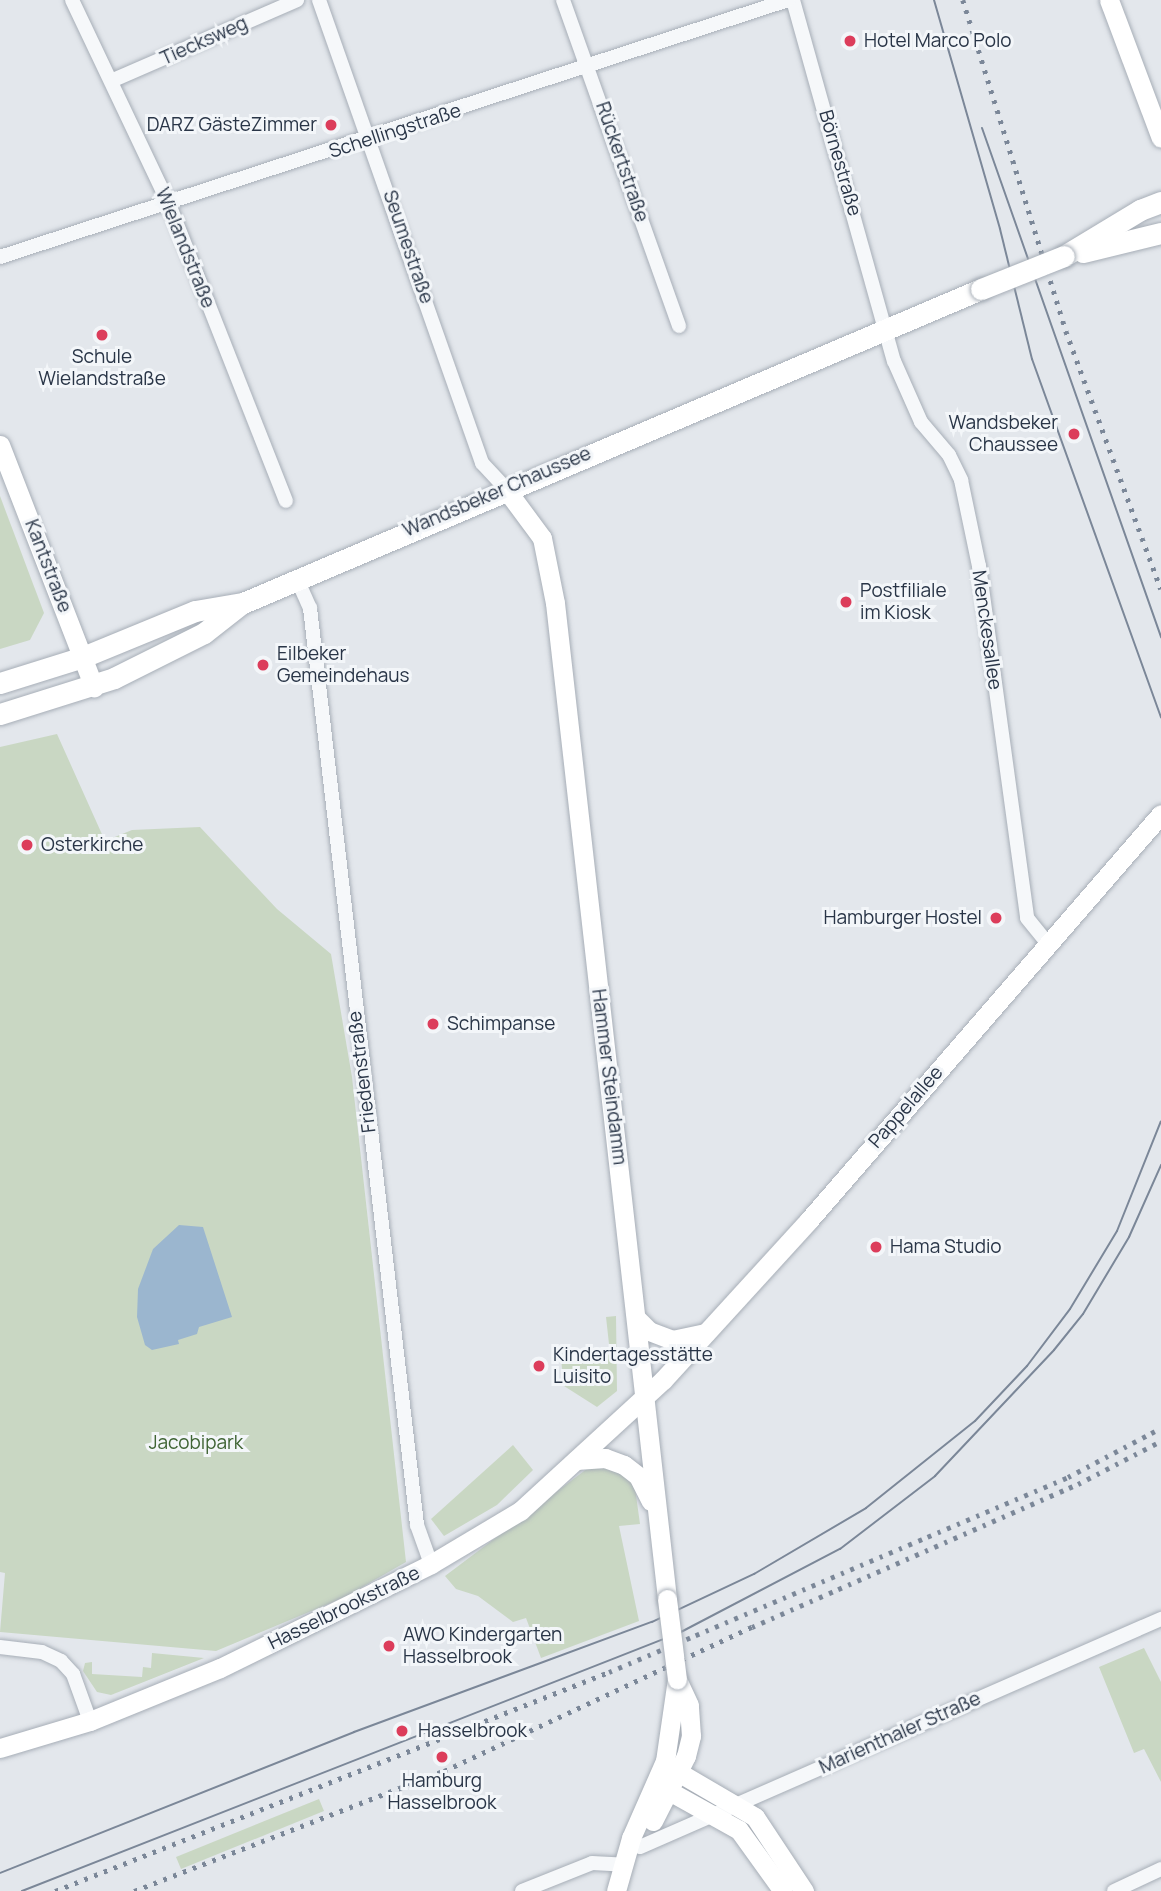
<!DOCTYPE html>
<meta charset="utf-8">
<style>
body{margin:0}
#map{position:relative;width:1161px;height:1891px;overflow:hidden;background:#e3e7ec;font-family:Manrope,sans-serif}
div>[style]{position:absolute}
[style*='--x']{left:calc(var(--x)*1px);top:calc(var(--y)*1px);width:calc(var(--w)*1px);rotate:calc(var(--a)*1deg)}
.green>*{inset:0;background:#c9d7c3}
.water>*{inset:0;background:#9bb6cf}
.roads{filter:drop-shadow(0 0 2px #a7aeb7) drop-shadow(0 0 2px #a7aeb7)}
.street>*{height:14px;margin:-7px;padding:0 7px;transform-origin:7px;border-radius:7px;background:#f6f8fa}
.secondary>*{height:19px;margin:-9.5px;padding:0 9.5px;transform-origin:9.5px;border-radius:9.5px;background:#fff}
.primary>*{height:21px;margin:-10.5px;padding:0 10.5px;transform-origin:10.5px;border-radius:10.5px;background:#fff}
.tram>*{height:2px;margin:-1px;padding:0 1px;transform-origin:1px;border-radius:1px;background:#7b8798}
.rail>*{height:4.5px;margin-top:-2.25px;transform-origin:0;background:repeating-linear-gradient(90deg,#7b8798 0 3.5px,transparent 0 10.5px)}
.bridges{filter:drop-shadow(0 0 2px #a7aeb7) drop-shadow(0 0 2px #a7aeb7)}
.secondary-bridge>*{height:19px;margin:-9.5px;padding:0 9.5px;transform-origin:9.5px;border-radius:9.5px;background:#fff}
.primary-bridge>*{height:21px;margin:-10.5px;padding:0 10.5px;transform-origin:10.5px;border-radius:10.5px;background:#fff}
.dots>*{width:19px;height:19px;translate:-50% -50%;box-sizing:border-box;border:4px solid #f3f6f9;border-radius:50%}
span{translate:-50% -50%;white-space:nowrap;text-align:center;line-height:1.15;-webkit-text-stroke:6px #f3f6f9;paint-order:stroke}
.street-label{font-size:19px;color:#293547}
.poi-label{font-size:19px;color:#293547}
.left{translate:0 -50%;text-align:left}
.right{translate:-100% -50%;text-align:right}
.park-label{font-size:19px;color:#3f6434}
</style>
<div id="map">
<div class="green">
<i style="clip-path:polygon(0 496px,44px 613px,30px 640px,0 649px)"></i>
<i style="clip-path:polygon(57px 734px,105px 841px,132px 830px,200px 827px,277px 909px,331px 954px,352px 1077px,406px 1562px,345px 1597px,216px 1651px,0 1632px,5px 1573px,0 1572px,0 747px)"></i>
<i style="clip-path:polygon(616px 1316px,617px 1391px,597px 1407px,564px 1386px,561px 1359px,610px 1353px,606px 1317px)"></i>
<i style="clip-path:polygon(513px 1445px,533px 1470px,497px 1505px,444px 1536px,431px 1519px)"></i>
<i style="clip-path:polygon(592px 1465px,623px 1471px,635px 1488px,640px 1524px,619px 1526px,639px 1621px,541px 1658px,526px 1618px,513px 1622px,478px 1596px,456px 1589px,445px 1576px)"></i>
<i style="clip-path:polygon(1144px 1648px,1161px 1682px,1161px 1782px,1144px 1749px,1134px 1753px,1099px 1667px)"></i>
<i style="clip-path:polygon(152px 1653px,204px 1658px,111px 1695px,97px 1692px,83px 1671px,85px 1663px,92px 1662px,92px 1674px,142px 1677px,143px 1667px,151px 1668px)"></i>
<i style="clip-path:polygon(319px 1799px,324px 1811px,181px 1869px,176px 1857px)"></i>
</div>
<div class="water">
<i style="clip-path:polygon(179px 1225px,203px 1227px,232px 1317px,199px 1327px,197px 1334px,178px 1340px,179px 1344px,152px 1350px,145px 1345px,137px 1317px,138px 1289px,153px 1249px)"></i>
</div>
<div class="roads">
<div class="street">
<i style="--x:72;--y:0;--w:226;--a:64.6"></i>
<i style="--x:169;--y:204;--w:319;--a:68.5"></i>
<i style="--x:319;--y:0;--w:491;--a:70.6"></i>
<i style="--x:482;--y:463;--w:34;--a:47"></i>
<i style="--x:563;--y:0;--w:346;--a:70.4"></i>
<i style="--x:793;--y:0;--w:375;--a:74.4"></i>
<i style="--x:894;--y:361;--w:67;--a:66.1"></i>
<i style="--x:921;--y:422;--w:43;--a:49.7"></i>
<i style="--x:949;--y:455;--w:28;--a:64"></i>
<i style="--x:961;--y:480;--w:88;--a:78.2"></i>
<i style="--x:979;--y:566;--w:355;--a:82.2"></i>
<i style="--x:1027;--y:918;--w:35;--a:51"></i>
<i style="--x:111;--y:81;--w:203;--a:-23.5"></i>
<i style="--x:0;--y:257;--w:829;--a:-18.06"></i>
<i style="--x:297;--y:579;--w:32;--a:66"></i>
<i style="--x:310;--y:608;--w:923;--a:83.34"></i>
<i style="--x:417;--y:1525;--w:41;--a:70.3"></i>
<i style="--x:0;--y:1647;--w:42;--a:6.8"></i>
<i style="--x:42;--y:1652;--w:21;--a:25"></i>
<i style="--x:61;--y:1661;--w:18;--a:47"></i>
<i style="--x:73;--y:1674;--w:50;--a:70.1"></i>
<i style="--x:640;--y:1847;--w:569;--a:-23.64"></i>
<i style="--x:522;--y:1891;--w:75;--a:-21.8"></i>
<i style="--x:592;--y:1863;--w:33;--a:3"></i>
<i style="--x:1114;--y:1891;--w:52;--a:-25.1"></i>
</div>
<div class="secondary">
<i style="--x:1109;--y:0;--w:147;--a:69.4"></i>
<i style="--x:0;--y:445;--w:260;--a:68.8"></i>
<i style="--x:505;--y:488;--w:62;--a:53.5"></i>
<i style="--x:542;--y:538;--w:66;--a:78.7"></i>
<i style="--x:555;--y:603;--w:1002;--a:83.58"></i>
<i style="--x:637;--y:1319;--w:17;--a:45"></i>
<i style="--x:649;--y:1331;--w:25;--a:21"></i>
<i style="--x:672;--y:1340;--w:34;--a:-12"></i>
<i style="--x:576;--y:1460;--w:29;--a:-4"></i>
<i style="--x:605;--y:1458;--w:20;--a:20"></i>
<i style="--x:624;--y:1465;--w:18;--a:38"></i>
<i style="--x:638;--y:1476;--w:28;--a:63"></i>
<i style="--x:0;--y:1748;--w:94;--a:-16.7"></i>
<i style="--x:90;--y:1721;--w:140;--a:-22.2"></i>
<i style="--x:220;--y:1668;--w:235;--a:-26.2"></i>
<i style="--x:431;--y:1564;--w:104;--a:-30.8"></i>
<i style="--x:520;--y:1511;--w:194;--a:-42.5"></i>
<i style="--x:663;--y:1380;--w:217;--a:-47.6"></i>
<i style="--x:809;--y:1220;--w:537;--a:-49.07"></i>
<i style="--x:678;--y:1772;--w:89;--a:30.3"></i>
<i style="--x:755;--y:1817;--w:89;--a:56.5"></i>
<i style="--x:669;--y:1791;--w:80;--a:29.1"></i>
<i style="--x:739;--y:1830;--w:75;--a:54.2"></i>
<i style="--x:653;--y:1821;--w:73;--a:-63.1"></i>
<i style="--x:686;--y:1756;--w:21;--a:-76"></i>
<i style="--x:691;--y:1736;--w:31;--a:-94"></i>
<i style="--x:689;--y:1705;--w:29;--a:-115"></i>
<i style="--x:616;--y:1891;--w:55;--a:-74.2"></i>
<i style="--x:631;--y:1838;--w:84;--a:-66.2"></i>
<i style="--x:665;--y:1761;--w:83;--a:-81.7"></i>
</div>
<div class="primary">
<i style="--x:1083;--y:252;--w:80;--a:-13.7"></i>
<i style="--x:1064;--y:256;--w:89;--a:-31.2"></i>
<i style="--x:1140;--y:210;--w:22;--a:-21"></i>
<i style="--x:0;--y:683;--w:87;--a:-17.4"></i>
<i style="--x:83;--y:657;--w:121;--a:-22.3"></i>
<i style="--x:195;--y:611;--w:49;--a:-9.5"></i>
<i style="--x:243;--y:603;--w:802;--a:-23.05"></i>
<i style="--x:0;--y:714;--w:120;--a:-17.5"></i>
<i style="--x:114;--y:678;--w:101;--a:-26.6"></i>
<i style="--x:204;--y:633;--w:47;--a:-38.1"></i>
</div>
</div>
<div class="tram">
<i style="--x:934;--y:0;--w:238;--a:73.9"></i>
<i style="--x:1000;--y:229;--w:134;--a:76.2"></i>
<i style="--x:1032;--y:359;--w:381;--a:70.2"></i>
<i style="--x:982;--y:128;--w:540;--a:70.62"></i>
<i style="--x:0;--y:1873;--w:381;--a:-21.7"></i>
<i style="--x:354;--y:1732;--w:318;--a:-20.3"></i>
<i style="--x:652;--y:1622;--w:113;--a:-25.2"></i>
<i style="--x:754;--y:1574;--w:130;--a:-30.5"></i>
<i style="--x:866;--y:1508;--w:139;--a:-38.6"></i>
<i style="--x:975;--y:1421;--w:76;--a:-46.6"></i>
<i style="--x:1027;--y:1366;--w:71;--a:-53"></i>
<i style="--x:1070;--y:1309;--w:91;--a:-58.9"></i>
<i style="--x:1117;--y:1231;--w:118;--a:-68.2"></i>
<i style="--x:22;--y:1891;--w:706;--a:-21.44"></i>
<i style="--x:679;--y:1633;--w:182;--a:-27.6"></i>
<i style="--x:840;--y:1549;--w:120;--a:-37.5"></i>
<i style="--x:935;--y:1476;--w:173;--a:-46.6"></i>
<i style="--x:1054;--y:1350;--w:46;--a:-51.1"></i>
<i style="--x:1083;--y:1314;--w:90;--a:-59.1"></i>
<i style="--x:1129;--y:1237;--w:79;--a:-66"></i>
</div>
<div class="rail">
<i style="--x:963;--y:0;--w:347;--a:72.7"></i>
<i style="--x:1066;--y:331;--w:275;--a:69.8"></i>
<i style="--x:55;--y:1891;--w:596;--a:-21.57"></i>
<i style="--x:609;--y:1672;--w:499;--a:-23"></i>
<i style="--x:1068;--y:1477;--w:105;--a:-27.8"></i>
<i style="--x:134;--y:1891;--w:332;--a:-21.2"></i>
<i style="--x:444;--y:1771;--w:340;--a:-25.1"></i>
<i style="--x:752;--y:1627;--w:356;--a:-23.7"></i>
<i style="--x:1078;--y:1484;--w:93;--a:-27.4"></i>
</div>
<div class="bridges">
<div class="secondary-bridge">
<i style="--x:667;--y:1599;--w:81;--a:82.9"></i>
</div>
<div class="primary-bridge">
<i style="--x:981;--y:289;--w:89;--a:-21.7"></i>
</div>
</div>
<div class="dots">
<i style="left:850px;top:41px;background:#dc3d5b"></i>
<i style="left:331px;top:125px;background:#dc3d5b"></i>
<i style="left:102px;top:335px;background:#dc3d5b"></i>
<i style="left:1074px;top:434px;background:#dc3d5b"></i>
<i style="left:846px;top:602px;background:#dc3d5b"></i>
<i style="left:263px;top:665px;background:#dc3d5b"></i>
<i style="left:27px;top:845px;background:#dc3d5b"></i>
<i style="left:996px;top:918px;background:#dc3d5b"></i>
<i style="left:433px;top:1024px;background:#dc3d5b"></i>
<i style="left:876px;top:1247px;background:#dc3d5b"></i>
<i style="left:539px;top:1366px;background:#dc3d5b"></i>
<i style="left:389px;top:1646px;background:#dc3d5b"></i>
<i style="left:402px;top:1731px;background:#dc3d5b"></i>
<i style="left:442px;top:1757px;background:#dc3d5b"></i>
</div>
<div class="street-label">
<span style="left:204px;top:41px;rotate:-24deg">Tiecksweg</span>
<span style="left:395px;top:131px;rotate:-18deg">Schellingstraße</span>
<span style="left:622px;top:162px;rotate:71deg">Rückertstraße</span>
<span style="left:840px;top:163px;rotate:74deg">Börnestraße</span>
<span style="left:408px;top:247px;rotate:71deg">Seumestraße</span>
<span style="left:185px;top:248px;rotate:68deg">Wielandstraße</span>
<span style="left:497px;top:492px;rotate:-23deg">Wandsbeker Chaussee</span>
<span style="left:48px;top:566px;rotate:69deg">Kantstraße</span>
<span style="left:987px;top:630px;rotate:82deg">Menckesallee</span>
<span style="left:362px;top:1072px;rotate:-97deg">Friedenstraße</span>
<span style="left:609px;top:1077px;rotate:83deg">Hammer Steindamm</span>
<span style="left:906px;top:1107px;rotate:-49deg">Pappelallee</span>
<span style="left:344px;top:1608px;rotate:-26deg">Hasselbrookstraße</span>
<span style="left:900px;top:1733px;rotate:-24deg">Marienthaler Straße</span>
</div>
<div class="poi-label">
<span class="left" style="left:864px;top:41px">Hotel Marco Polo</span>
<span class="right" style="left:317px;top:125px">DARZ GästeZimmer</span>
<span style="left:102px;top:368px">Schule<br>Wielandstraße</span>
<span class="right" style="left:1058px;top:434px">Wandsbeker<br>Chaussee</span>
<span class="left" style="left:860px;top:602px">Postfiliale<br>im Kiosk</span>
<span class="left" style="left:277px;top:665px">Eilbeker<br>Gemeindehaus</span>
<span class="left" style="left:41px;top:845px">Osterkirche</span>
<span class="right" style="left:982px;top:918px">Hamburger Hostel</span>
<span class="left" style="left:447px;top:1024px">Schimpanse</span>
<span class="left" style="left:890px;top:1247px">Hama Studio</span>
<span class="left" style="left:553px;top:1366px">Kindertagesstätte<br>Luisito</span>
<span class="left" style="left:403px;top:1646px">AWO Kindergarten<br>Hasselbrook</span>
<span class="left" style="left:418px;top:1731px">Hasselbrook</span>
<span style="left:442px;top:1792px">Hamburg<br>Hasselbrook</span>
</div>
<div class="park-label">
<span style="left:196px;top:1443px">Jacobipark</span>
</div>
</div>
